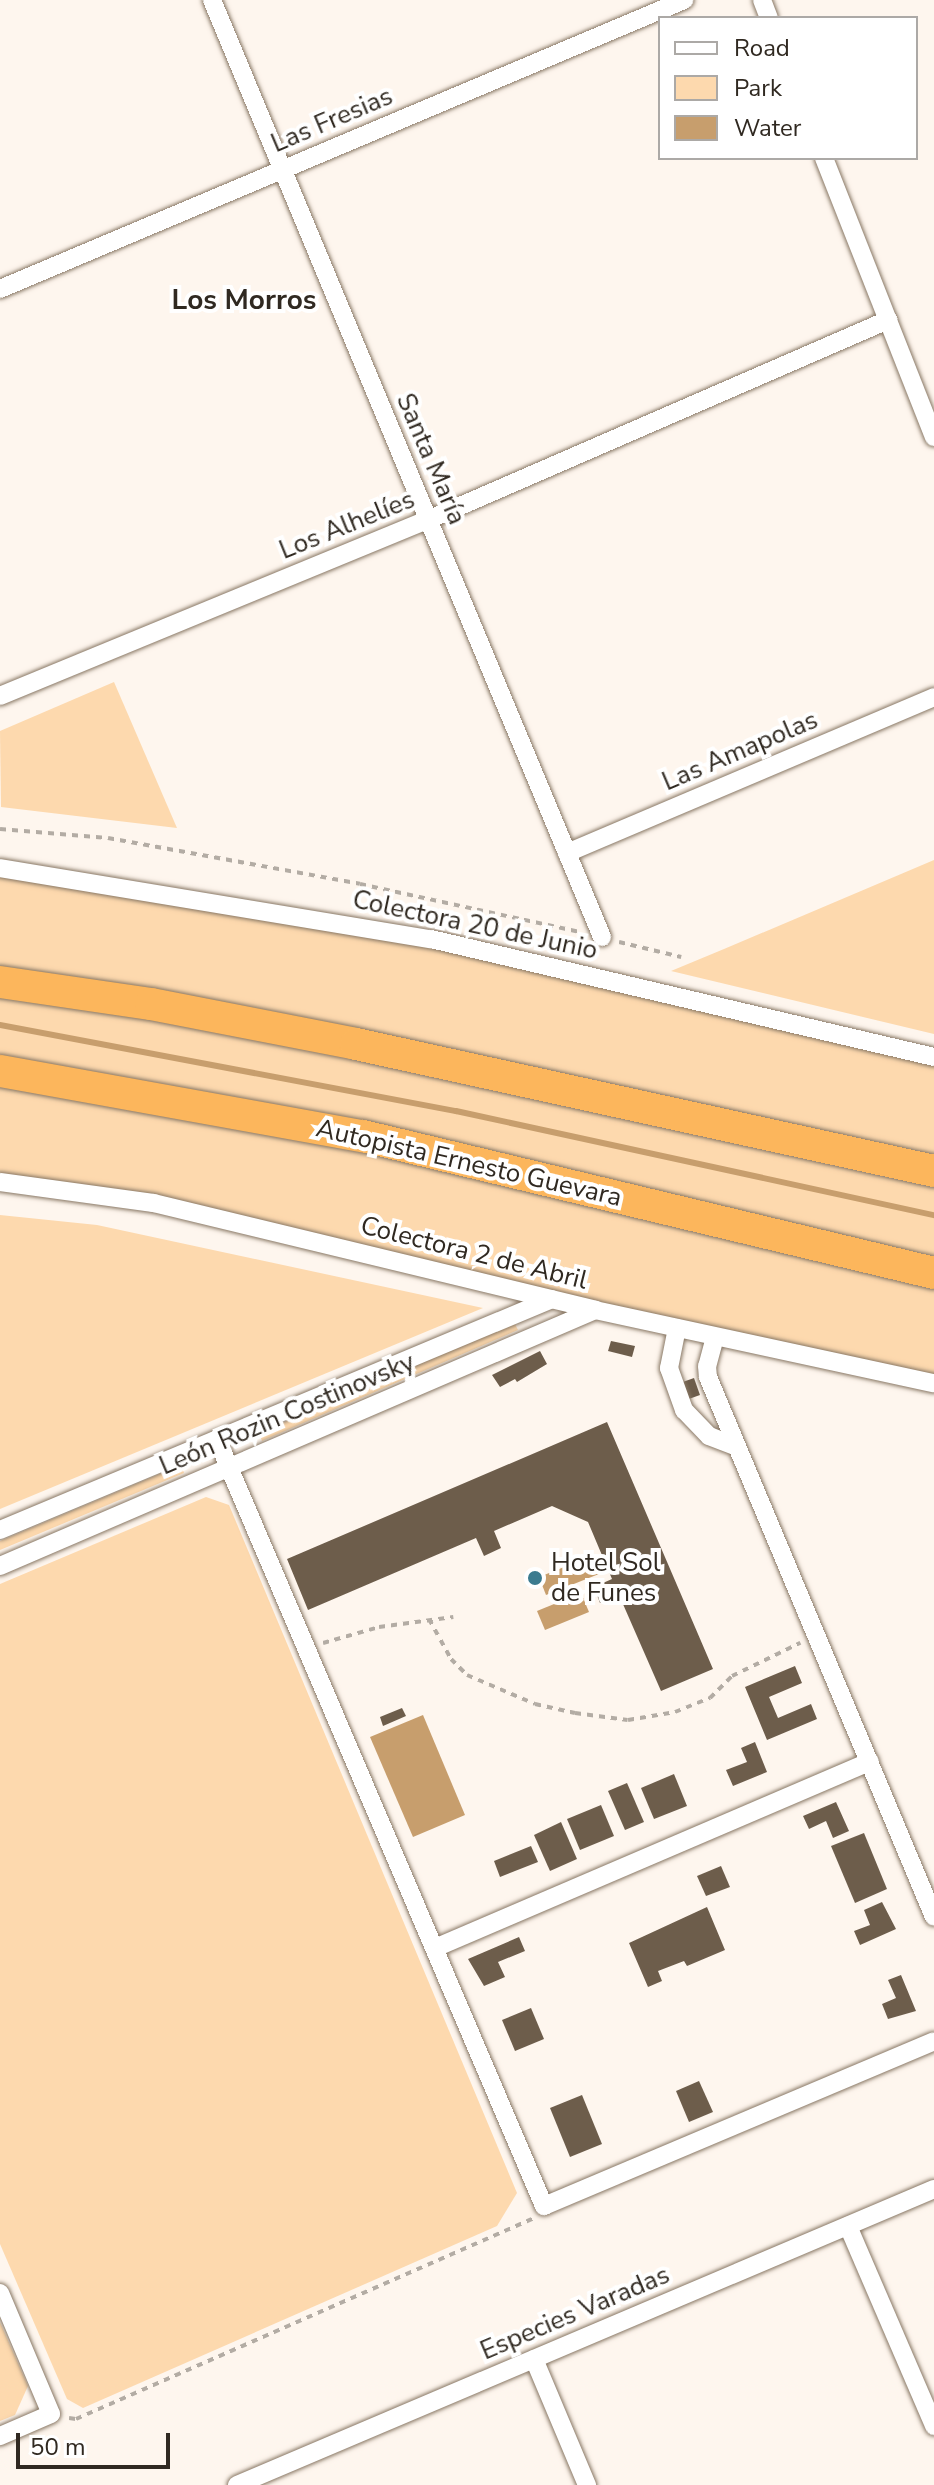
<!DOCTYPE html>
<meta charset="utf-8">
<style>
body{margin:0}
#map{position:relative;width:934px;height:2485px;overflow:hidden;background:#fef6ee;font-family:"Nunito Sans",sans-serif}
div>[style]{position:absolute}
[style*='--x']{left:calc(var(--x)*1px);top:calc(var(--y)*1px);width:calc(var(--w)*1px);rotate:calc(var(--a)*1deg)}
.green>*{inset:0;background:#fdd9ae}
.water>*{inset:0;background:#c79e6d}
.stream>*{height:6px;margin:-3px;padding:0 3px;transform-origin:3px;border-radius:3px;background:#c79e6d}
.building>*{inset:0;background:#6d5d4b}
.path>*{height:4px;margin-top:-2px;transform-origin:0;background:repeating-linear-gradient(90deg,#b3aca4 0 6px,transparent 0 12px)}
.roads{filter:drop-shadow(0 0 2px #887764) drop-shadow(0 0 2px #887764)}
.street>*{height:18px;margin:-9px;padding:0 9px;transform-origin:9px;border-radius:9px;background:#fff}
.highway>*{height:32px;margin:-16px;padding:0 16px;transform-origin:16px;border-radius:16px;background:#fcb65c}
.dots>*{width:22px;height:22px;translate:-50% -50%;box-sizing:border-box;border:4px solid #fff;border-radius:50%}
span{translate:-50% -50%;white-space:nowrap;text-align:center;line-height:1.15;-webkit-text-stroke:8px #fff;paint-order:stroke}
.street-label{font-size:26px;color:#302921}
.poi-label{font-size:26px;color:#302921}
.left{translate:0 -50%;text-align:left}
.neighbourhood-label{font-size:28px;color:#302921;font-weight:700}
.legend{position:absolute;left:658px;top:16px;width:260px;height:144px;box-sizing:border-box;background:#fff;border:2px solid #aca9a6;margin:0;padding:10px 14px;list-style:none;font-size:24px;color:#302921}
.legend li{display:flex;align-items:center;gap:16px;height:40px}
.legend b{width:40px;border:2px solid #aca9a6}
.scale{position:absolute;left:16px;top:2433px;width:154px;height:36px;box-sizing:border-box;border:4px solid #302921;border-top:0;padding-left:10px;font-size:24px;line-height:28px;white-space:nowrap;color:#302921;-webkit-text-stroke:6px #fff;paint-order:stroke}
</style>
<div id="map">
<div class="green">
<i style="clip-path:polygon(114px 682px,177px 828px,1px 807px,0 731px)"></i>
<i style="clip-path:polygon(934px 860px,934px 1034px,671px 971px,724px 949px)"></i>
<i style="clip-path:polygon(0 868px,431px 939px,934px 1057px,934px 1383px,154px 1203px,0 1182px)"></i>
<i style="clip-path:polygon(0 1215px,97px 1225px,483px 1308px,0 1509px)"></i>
<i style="clip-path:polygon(514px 1322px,518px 1330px,262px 1441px,259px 1433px)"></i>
<i style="clip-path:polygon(181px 1465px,184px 1473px,0 1550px,0 1541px)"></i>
<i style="clip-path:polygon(206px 1497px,229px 1505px,517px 2193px,497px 2226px,83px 2408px,67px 2399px,0 2244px,0 1584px)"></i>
<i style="clip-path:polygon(0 2322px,28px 2386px,15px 2415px,0 2421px)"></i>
</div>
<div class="water">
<i style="clip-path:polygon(592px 1556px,599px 1574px,546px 1595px,539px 1577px)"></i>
<i style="clip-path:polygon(581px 1593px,589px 1612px,545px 1630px,537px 1611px)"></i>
<i style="clip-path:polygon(423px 1715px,465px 1815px,413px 1837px,370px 1737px)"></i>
</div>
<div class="stream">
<i style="--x:0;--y:1025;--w:464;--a:10.7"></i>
<i style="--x:456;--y:1111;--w:489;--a:12.3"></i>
</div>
<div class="building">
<i style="clip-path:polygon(611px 1341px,635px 1346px,632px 1357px,608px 1351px)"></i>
<i style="clip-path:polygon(540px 1351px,547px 1364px,517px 1382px,515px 1379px,500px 1387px,492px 1375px)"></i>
<i style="clip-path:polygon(694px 1378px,700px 1395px,686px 1400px,680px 1383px)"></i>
<i style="clip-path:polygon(607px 1422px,713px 1669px,661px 1691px,619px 1595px,600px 1603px,594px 1587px,612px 1579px,588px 1522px,552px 1506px,494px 1531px,501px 1548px,484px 1556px,476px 1538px,308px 1610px,287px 1559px)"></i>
<i style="clip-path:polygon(795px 1666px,802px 1683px,769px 1697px,778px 1718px,811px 1704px,817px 1719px,767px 1740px,745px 1687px)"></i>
<i style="clip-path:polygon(402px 1708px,406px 1716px,383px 1726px,380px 1717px)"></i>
<i style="clip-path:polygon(755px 1742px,767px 1772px,733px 1786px,726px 1770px,747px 1762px,741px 1748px)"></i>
<i style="clip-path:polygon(674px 1774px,687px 1806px,654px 1819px,641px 1788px)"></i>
<i style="clip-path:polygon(627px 1783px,644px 1822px,625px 1830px,608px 1791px)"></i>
<i style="clip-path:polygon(836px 1802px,849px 1831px,833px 1838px,826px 1821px,809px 1829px,803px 1816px)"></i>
<i style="clip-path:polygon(601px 1805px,614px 1836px,580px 1850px,567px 1819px)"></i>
<i style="clip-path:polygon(561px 1822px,577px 1859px,550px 1871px,534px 1835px)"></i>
<i style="clip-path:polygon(864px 1833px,887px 1889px,855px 1903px,831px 1846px)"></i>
<i style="clip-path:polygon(531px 1846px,538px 1862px,500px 1877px,494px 1861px)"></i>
<i style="clip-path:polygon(721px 1866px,730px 1887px,706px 1896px,697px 1876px)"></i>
<i style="clip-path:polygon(882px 1902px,896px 1929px,860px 1945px,854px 1931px,870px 1925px,864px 1910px)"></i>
<i style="clip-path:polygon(707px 1907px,725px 1950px,687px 1966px,684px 1961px,658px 1971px,662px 1981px,648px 1987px,629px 1943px)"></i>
<i style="clip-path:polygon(519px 1937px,525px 1951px,498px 1962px,505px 1977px,484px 1986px,468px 1959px)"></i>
<i style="clip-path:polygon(901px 1975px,916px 2011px,888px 2019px,882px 2004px,896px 1998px,888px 1980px)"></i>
<i style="clip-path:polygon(531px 2008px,544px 2039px,515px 2051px,502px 2020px)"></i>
<i style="clip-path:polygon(699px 2081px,713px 2112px,689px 2122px,676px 2091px)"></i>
<i style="clip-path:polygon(582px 2095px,602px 2144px,570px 2157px,550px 2108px)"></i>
</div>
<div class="path">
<i style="--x:0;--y:829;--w:108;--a:4.8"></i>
<i style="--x:108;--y:838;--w:256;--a:10.3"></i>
<i style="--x:360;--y:884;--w:225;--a:12.3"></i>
<i style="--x:619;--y:942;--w:64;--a:13.6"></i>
<i style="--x:429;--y:1619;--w:46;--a:61.2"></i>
<i style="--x:451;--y:1659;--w:23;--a:45"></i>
<i style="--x:467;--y:1675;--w:74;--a:23.1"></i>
<i style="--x:535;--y:1704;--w:41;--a:12.7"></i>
<i style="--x:575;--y:1713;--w:53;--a:7.5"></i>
<i style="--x:628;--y:1720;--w:48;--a:-9.7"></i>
<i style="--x:675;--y:1712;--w:38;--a:-22"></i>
<i style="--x:710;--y:1698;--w:31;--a:-45"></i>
<i style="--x:732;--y:1676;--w:76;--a:-25.9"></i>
<i style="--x:323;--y:1643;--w:58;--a:-15.9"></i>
<i style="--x:379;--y:1627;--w:75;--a:-7.7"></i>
<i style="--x:69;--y:2418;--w:7;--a:8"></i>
<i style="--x:76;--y:2419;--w:500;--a:-23.69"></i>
</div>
<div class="roads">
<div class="street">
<i style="--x:212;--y:0;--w:1015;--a:67.4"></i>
<i style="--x:762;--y:0;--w:19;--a:69"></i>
<i style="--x:824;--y:158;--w:300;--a:68.5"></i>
<i style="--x:0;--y:289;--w:743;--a:-22.9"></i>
<i style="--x:0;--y:696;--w:463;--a:-22.4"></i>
<i style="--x:428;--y:520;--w:502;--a:-23.5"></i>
<i style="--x:567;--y:853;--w:399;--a:-23"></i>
<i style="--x:0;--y:868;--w:437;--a:9.4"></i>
<i style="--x:431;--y:939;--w:517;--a:13.2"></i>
<i style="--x:0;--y:1182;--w:155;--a:7.8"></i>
<i style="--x:154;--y:1203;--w:454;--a:13.6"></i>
<i style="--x:595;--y:1310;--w:347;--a:12.2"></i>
<i style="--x:677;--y:1328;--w:41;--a:101.3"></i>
<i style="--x:669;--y:1368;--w:45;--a:70.3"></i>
<i style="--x:684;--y:1410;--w:36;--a:46"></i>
<i style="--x:709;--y:1436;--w:28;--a:21"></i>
<i style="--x:715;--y:1337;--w:30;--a:105"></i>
<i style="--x:707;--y:1366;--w:11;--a:85"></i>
<i style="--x:708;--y:1377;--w:585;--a:67.29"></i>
<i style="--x:217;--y:1439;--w:834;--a:66.91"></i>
<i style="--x:544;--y:2206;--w:423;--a:-22.9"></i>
<i style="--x:0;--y:1530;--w:598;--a:-22.71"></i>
<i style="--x:0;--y:1566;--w:648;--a:-23.28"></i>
<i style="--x:435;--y:1948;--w:473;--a:-23.2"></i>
<i style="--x:848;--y:2226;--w:218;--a:66.7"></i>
<i style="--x:0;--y:2293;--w:131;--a:67.1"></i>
<i style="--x:51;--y:2414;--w:56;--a:156.7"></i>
<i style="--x:534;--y:2359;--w:137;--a:67.2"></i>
<i style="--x:237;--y:2485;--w:757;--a:-23.01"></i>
</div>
<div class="highway">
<i style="--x:0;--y:982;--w:153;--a:8.3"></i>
<i style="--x:151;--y:1004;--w:209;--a:11"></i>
<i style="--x:356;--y:1044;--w:592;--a:12.39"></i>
<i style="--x:0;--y:1071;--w:369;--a:10.2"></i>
<i style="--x:363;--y:1136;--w:587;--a:13.49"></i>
</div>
</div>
<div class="dots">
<i style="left:535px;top:1578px;background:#3b7b8f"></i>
</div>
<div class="street-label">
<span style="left:332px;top:120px;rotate:-23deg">Las Fresias</span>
<span style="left:431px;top:459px;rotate:67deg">Santa María</span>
<span style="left:347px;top:525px;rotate:-22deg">Los Alhelíes</span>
<span style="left:740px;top:751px;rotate:-23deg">Las Amapolas</span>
<span style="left:475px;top:925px;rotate:12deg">Colectora 20 de Junio</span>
<span style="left:469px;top:1163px;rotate:13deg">Autopista Ernesto Guevara</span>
<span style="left:474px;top:1253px;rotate:14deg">Colectora 2 de Abril</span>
<span style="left:287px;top:1414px;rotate:-23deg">León Rozin Costinovsky</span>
<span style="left:575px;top:2313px;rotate:-23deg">Especies Varadas</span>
</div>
<div class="poi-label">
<span class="left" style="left:551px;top:1578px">Hotel Sol<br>de Funes</span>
</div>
<div class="neighbourhood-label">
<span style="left:244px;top:300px">Los Morros</span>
</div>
<ul class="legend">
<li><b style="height:10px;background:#fff"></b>Road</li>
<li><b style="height:22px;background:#fdd9ae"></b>Park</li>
<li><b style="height:22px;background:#c79e6d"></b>Water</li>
</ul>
<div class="scale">50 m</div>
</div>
